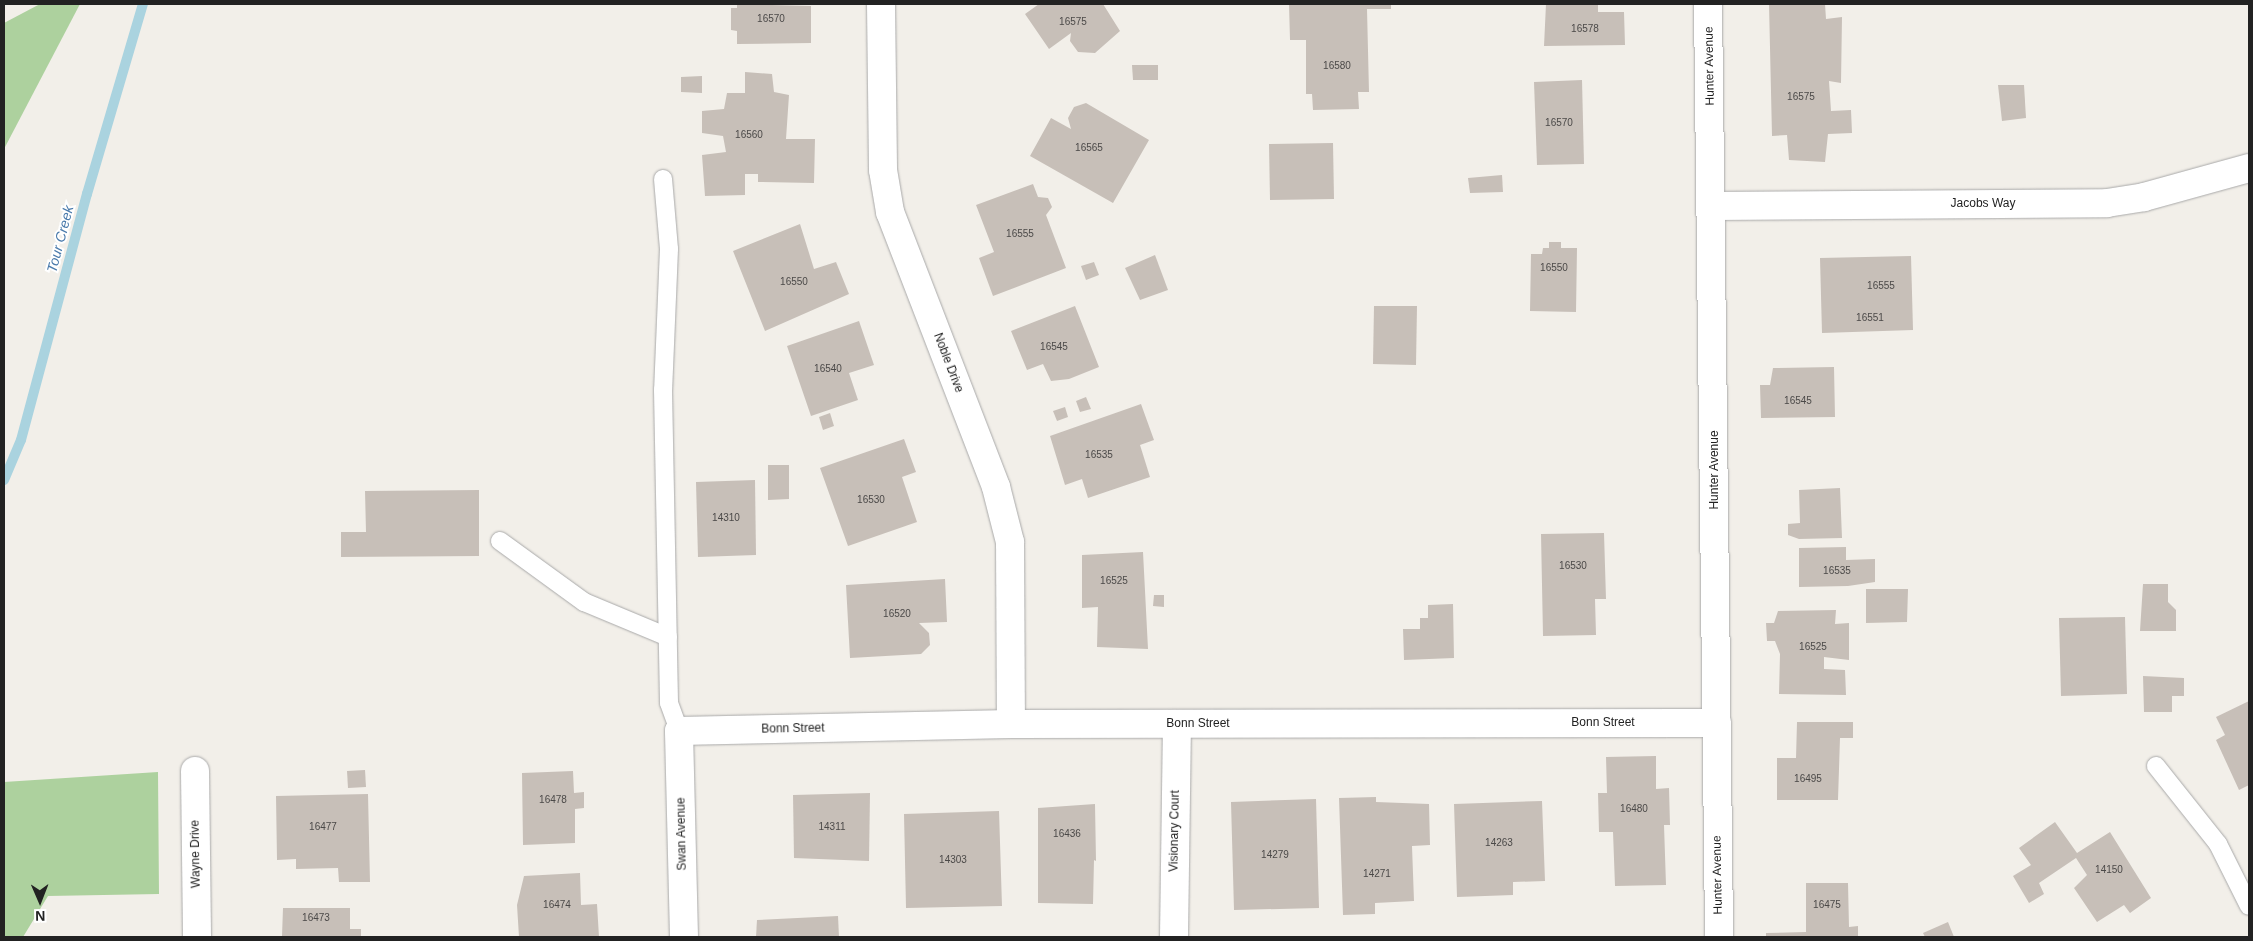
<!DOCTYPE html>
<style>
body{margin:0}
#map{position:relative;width:2253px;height:941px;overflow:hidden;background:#f2efe9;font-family:Helvetica,sans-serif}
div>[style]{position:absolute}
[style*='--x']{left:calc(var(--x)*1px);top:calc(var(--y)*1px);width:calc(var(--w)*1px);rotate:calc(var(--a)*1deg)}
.forest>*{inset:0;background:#add19e}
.stream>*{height:10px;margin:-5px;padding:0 5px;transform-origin:5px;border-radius:5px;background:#aad3df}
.building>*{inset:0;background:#c7bfb8}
.roads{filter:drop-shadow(0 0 1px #a9a9a9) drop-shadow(0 0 1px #a9a9a9)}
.service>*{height:18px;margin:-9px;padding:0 9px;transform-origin:9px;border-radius:9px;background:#fff}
.minor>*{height:28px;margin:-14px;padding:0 14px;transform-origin:14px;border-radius:14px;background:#fff}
span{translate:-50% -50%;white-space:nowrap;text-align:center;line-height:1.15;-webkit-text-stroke:4px #fff;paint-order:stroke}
.number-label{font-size:10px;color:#4b4948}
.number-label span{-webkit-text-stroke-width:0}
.street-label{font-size:12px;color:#222}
.water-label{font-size:14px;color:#4a7aab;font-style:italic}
.frame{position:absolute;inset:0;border:5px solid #222;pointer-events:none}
.north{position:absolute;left:15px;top:876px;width:50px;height:50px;-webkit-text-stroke:4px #fff;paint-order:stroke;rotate:179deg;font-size:14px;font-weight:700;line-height:20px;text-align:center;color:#222}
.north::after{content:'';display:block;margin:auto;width:18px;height:22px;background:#222;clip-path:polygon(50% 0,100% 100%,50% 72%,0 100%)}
</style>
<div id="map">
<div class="forest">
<i style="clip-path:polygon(40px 4px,80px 4px,4px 149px,4px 23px)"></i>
<i style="clip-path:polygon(158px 772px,159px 894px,48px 896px,23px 937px,4px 937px,4px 782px)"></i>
</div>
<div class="stream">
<i style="--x:4;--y:480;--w:43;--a:-67"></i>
<i style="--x:21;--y:440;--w:255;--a:-75"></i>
<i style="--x:87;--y:194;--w:198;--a:-73.6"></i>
</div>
<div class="building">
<i style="clip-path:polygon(737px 4px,811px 6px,811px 43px,737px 44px,737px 31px,731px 30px,731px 8px,737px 8px)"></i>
<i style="clip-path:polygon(1039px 4px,1103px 4px,1120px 31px,1095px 53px,1078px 52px,1070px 41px,1071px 33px,1049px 49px,1025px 14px)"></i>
<i style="clip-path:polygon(1289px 4px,1391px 4px,1391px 9px,1367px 9px,1369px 92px,1358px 92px,1359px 109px,1313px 110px,1312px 94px,1306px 94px,1306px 40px,1290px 40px)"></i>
<i style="clip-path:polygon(1546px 4px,1598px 4px,1598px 12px,1624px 12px,1625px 45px,1544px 46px)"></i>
<i style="clip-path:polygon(1769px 4px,1825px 4px,1826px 19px,1842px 17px,1841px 83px,1829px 81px,1831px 111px,1851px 110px,1852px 133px,1828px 134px,1825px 162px,1789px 160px,1787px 135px,1772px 136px)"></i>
<i style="clip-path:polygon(1132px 65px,1158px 65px,1158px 80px,1133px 80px)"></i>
<i style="clip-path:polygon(745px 72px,772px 74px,774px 92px,789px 95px,786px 139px,815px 139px,814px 183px,758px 182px,758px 174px,745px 174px,745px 195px,705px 196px,702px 155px,726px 152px,723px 136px,702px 133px,702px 111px,724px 109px,727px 93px,745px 93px)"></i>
<i style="clip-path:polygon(702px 76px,702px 93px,681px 92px,681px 77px)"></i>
<i style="clip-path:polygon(1582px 80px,1584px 164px,1537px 165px,1534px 82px)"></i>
<i style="clip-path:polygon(1998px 85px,2024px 85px,2026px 118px,2002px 121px)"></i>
<i style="clip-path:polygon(1086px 103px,1149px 140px,1113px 203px,1030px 156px,1051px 118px,1071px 129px,1068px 118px,1074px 107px)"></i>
<i style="clip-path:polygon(1333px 143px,1334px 199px,1270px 200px,1269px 144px)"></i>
<i style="clip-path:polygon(1502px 175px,1503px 192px,1470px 193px,1468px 178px)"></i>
<i style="clip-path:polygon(1033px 184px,1038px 197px,1048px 198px,1052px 207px,1046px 215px,1066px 268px,993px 296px,979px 258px,994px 252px,976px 205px)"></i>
<i style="clip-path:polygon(800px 224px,814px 269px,836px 262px,849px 294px,765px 331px,733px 251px)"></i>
<i style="clip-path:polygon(1549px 242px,1561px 242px,1561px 248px,1577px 248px,1576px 312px,1530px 311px,1531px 254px,1542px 254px,1543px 248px,1549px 248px)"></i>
<i style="clip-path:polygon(1155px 255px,1168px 290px,1140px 300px,1125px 268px)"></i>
<i style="clip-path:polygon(1911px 256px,1913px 330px,1822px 333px,1820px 258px)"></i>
<i style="clip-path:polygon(1094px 262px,1099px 275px,1086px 280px,1081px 266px)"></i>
<i style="clip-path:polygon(1075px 306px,1099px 367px,1069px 379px,1051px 381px,1043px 364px,1027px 370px,1011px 331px)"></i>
<i style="clip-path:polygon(1374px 306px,1417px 306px,1416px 365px,1373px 364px)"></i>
<i style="clip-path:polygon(859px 321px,874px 365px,849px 373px,858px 400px,811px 416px,787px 346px)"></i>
<i style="clip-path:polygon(1834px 367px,1835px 417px,1761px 418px,1760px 385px,1770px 385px,1773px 368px)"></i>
<i style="clip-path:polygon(1086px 397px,1091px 409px,1080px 412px,1076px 401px)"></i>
<i style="clip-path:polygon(1141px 404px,1154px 440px,1140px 445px,1150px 477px,1088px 498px,1082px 479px,1065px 485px,1050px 436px)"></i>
<i style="clip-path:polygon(1065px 407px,1068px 417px,1057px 421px,1053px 411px)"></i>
<i style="clip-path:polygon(830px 413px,834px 426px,823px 430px,819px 417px)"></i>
<i style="clip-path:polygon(904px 439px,916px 472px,902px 477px,917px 522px,848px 546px,820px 468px)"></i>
<i style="clip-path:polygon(768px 465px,789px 465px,789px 499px,768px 500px)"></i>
<i style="clip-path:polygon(755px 480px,756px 555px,698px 557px,696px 482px)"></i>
<i style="clip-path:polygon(1840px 488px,1842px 538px,1799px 539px,1788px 535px,1788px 524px,1800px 523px,1799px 490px)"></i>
<i style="clip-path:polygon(479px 490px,479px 556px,341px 557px,341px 532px,366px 532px,365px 491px)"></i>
<i style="clip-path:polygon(1604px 533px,1606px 599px,1595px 599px,1596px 635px,1543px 636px,1541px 534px)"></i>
<i style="clip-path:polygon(1846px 547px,1846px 560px,1875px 559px,1875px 582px,1848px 586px,1799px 587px,1799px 548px)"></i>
<i style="clip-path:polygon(1143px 552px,1148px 649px,1097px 647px,1098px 607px,1082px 608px,1082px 555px)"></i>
<i style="clip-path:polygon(945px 579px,947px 622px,919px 623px,929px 633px,930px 645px,921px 654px,850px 658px,846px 585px)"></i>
<i style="clip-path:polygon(2143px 584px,2168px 584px,2168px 602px,2176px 610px,2176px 631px,2140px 631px)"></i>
<i style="clip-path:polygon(1866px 589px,1908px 589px,1907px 622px,1866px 623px)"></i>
<i style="clip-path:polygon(1154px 595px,1164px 595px,1164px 607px,1153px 606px)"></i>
<i style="clip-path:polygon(1453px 604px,1454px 658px,1404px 660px,1403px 629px,1420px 629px,1420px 618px,1428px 618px,1428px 605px)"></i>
<i style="clip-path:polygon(1836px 610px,1835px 624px,1849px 623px,1849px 660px,1824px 657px,1824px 669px,1845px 670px,1846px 695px,1779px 694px,1780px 654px,1775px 641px,1767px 641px,1766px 623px,1774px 623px,1778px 611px)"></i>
<i style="clip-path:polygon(2125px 617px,2127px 694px,2061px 696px,2059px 618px)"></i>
<i style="clip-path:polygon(2143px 676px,2184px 678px,2184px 696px,2172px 696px,2172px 712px,2144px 712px)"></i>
<i style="clip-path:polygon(2249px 701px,2249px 785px,2239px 790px,2216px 740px,2225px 735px,2216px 717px)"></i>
<i style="clip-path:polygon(1797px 722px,1853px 722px,1853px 738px,1840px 738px,1838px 800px,1777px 800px,1777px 758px,1796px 758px)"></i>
<i style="clip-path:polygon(1656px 756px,1656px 789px,1669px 788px,1670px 825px,1664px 825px,1666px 885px,1615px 886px,1613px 832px,1599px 832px,1598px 793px,1607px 793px,1606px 757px)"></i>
<i style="clip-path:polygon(365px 770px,366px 787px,348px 788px,347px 771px)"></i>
<i style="clip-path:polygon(573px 771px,574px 793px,584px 792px,584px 808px,575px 809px,575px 843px,523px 845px,522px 773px)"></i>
<i style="clip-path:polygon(870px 793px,869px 861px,794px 858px,793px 795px)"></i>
<i style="clip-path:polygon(368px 794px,370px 882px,339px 882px,338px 868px,296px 869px,296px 859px,277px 860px,276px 796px)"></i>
<i style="clip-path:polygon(1376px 797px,1376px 802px,1429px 804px,1430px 845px,1412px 846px,1414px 901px,1375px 903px,1375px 914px,1343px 915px,1339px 798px)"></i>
<i style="clip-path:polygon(1316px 799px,1319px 908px,1234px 910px,1231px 802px)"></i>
<i style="clip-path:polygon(1542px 801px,1545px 881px,1513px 882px,1513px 895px,1457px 897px,1454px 804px)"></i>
<i style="clip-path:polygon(1095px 804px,1096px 861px,1094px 860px,1093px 904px,1038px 903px,1038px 808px)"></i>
<i style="clip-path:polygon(999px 811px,1002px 906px,906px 908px,904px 814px)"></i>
<i style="clip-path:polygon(2055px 822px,2077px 853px,2110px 832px,2151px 898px,2130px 913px,2124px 905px,2097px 922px,2074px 888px,2087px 875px,2076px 858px,2039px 883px,2044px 894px,2029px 903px,2013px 876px,2031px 865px,2019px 848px)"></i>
<i style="clip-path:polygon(580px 873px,581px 905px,597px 904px,599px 937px,519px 937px,517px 905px,524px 876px)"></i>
<i style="clip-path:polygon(1806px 883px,1848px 883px,1849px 927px,1858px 926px,1858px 937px,1766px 937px,1766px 933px,1806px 932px)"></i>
<i style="clip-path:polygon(283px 908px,350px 908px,350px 929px,361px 929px,361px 937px,282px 936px)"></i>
<i style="clip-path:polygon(838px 916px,839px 937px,756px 937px,757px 920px)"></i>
<i style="clip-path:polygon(1948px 922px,1954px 937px,1925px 937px,1923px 933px)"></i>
</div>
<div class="roads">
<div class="service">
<i style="--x:663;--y:179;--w:70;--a:85.1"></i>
<i style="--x:669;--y:249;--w:141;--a:92.4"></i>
<i style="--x:663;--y:390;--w:313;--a:88.9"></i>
<i style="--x:669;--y:703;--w:30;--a:70"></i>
<i style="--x:500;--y:541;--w:104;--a:36"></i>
<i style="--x:584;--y:602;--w:91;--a:22.6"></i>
<i style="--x:2156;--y:766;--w:100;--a:51.5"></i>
<i style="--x:2218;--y:844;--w:69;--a:63.4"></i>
</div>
<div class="minor">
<i style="--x:881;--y:4;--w:166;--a:89.3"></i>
<i style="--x:883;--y:170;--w:43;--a:80.5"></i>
<i style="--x:890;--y:212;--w:295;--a:68.9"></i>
<i style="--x:996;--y:487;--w:57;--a:75.7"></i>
<i style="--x:1010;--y:542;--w:182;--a:89.7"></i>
<i style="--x:1708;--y:4;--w:933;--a:89.32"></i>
<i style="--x:1713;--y:206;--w:394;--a:-0.4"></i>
<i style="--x:2107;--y:203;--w:37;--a:-9"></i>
<i style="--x:2144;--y:197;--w:109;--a:-15.4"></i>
<i style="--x:195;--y:771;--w:166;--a:89.3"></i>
<i style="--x:684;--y:937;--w:206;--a:-91.4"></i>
<i style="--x:679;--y:731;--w:332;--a:-1.2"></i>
<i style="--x:1011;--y:724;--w:706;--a:-0.08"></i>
<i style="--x:1174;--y:937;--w:213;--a:-89.2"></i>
</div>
</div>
<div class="number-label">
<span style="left:771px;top:19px">16570</span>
<span style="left:1073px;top:22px">16575</span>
<span style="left:1585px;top:29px">16578</span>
<span style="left:1337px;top:66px">16580</span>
<span style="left:1801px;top:97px">16575</span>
<span style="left:1559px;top:123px">16570</span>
<span style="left:749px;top:135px">16560</span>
<span style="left:1089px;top:148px">16565</span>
<span style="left:1020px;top:234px">16555</span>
<span style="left:1554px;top:268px">16550</span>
<span style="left:794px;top:282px">16550</span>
<span style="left:1881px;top:286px">16555</span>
<span style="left:1870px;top:318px">16551</span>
<span style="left:1054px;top:347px">16545</span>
<span style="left:828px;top:369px">16540</span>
<span style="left:1798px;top:401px">16545</span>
<span style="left:1099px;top:455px">16535</span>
<span style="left:871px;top:500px">16530</span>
<span style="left:726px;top:518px">14310</span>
<span style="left:1573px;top:566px">16530</span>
<span style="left:1837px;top:571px">16535</span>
<span style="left:1114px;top:581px">16525</span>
<span style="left:897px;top:614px">16520</span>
<span style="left:1813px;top:647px">16525</span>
<span style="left:1808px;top:779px">16495</span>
<span style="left:553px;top:800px">16478</span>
<span style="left:1634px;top:809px">16480</span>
<span style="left:323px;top:827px">16477</span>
<span style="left:832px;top:827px">14311</span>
<span style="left:1067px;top:834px">16436</span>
<span style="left:1499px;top:843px">14263</span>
<span style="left:1275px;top:855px">14279</span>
<span style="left:953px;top:860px">14303</span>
<span style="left:2109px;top:870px">14150</span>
<span style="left:1377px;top:874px">14271</span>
<span style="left:557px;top:905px">16474</span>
<span style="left:1827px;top:905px">16475</span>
<span style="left:316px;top:918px">16473</span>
</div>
<div class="street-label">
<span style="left:1710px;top:66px;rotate:-91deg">Hunter Avenue</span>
<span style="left:1983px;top:204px">Jacobs Way</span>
<span style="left:948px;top:363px;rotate:69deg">Noble Drive</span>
<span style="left:1715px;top:470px;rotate:-90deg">Hunter Avenue</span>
<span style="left:1603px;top:723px">Bonn Street</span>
<span style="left:1198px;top:724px">Bonn Street</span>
<span style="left:793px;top:729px;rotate:-1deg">Bonn Street</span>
<span style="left:1175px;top:831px;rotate:-89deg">Visionary Court</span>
<span style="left:682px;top:834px;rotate:-91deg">Swan Avenue</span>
<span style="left:196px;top:854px;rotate:-91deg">Wayne Drive</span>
<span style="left:1718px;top:875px;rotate:-91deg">Hunter Avenue</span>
</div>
<div class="water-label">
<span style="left:60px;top:239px;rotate:-75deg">Tour Creek</span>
</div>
<div class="frame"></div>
<div class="north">N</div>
</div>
